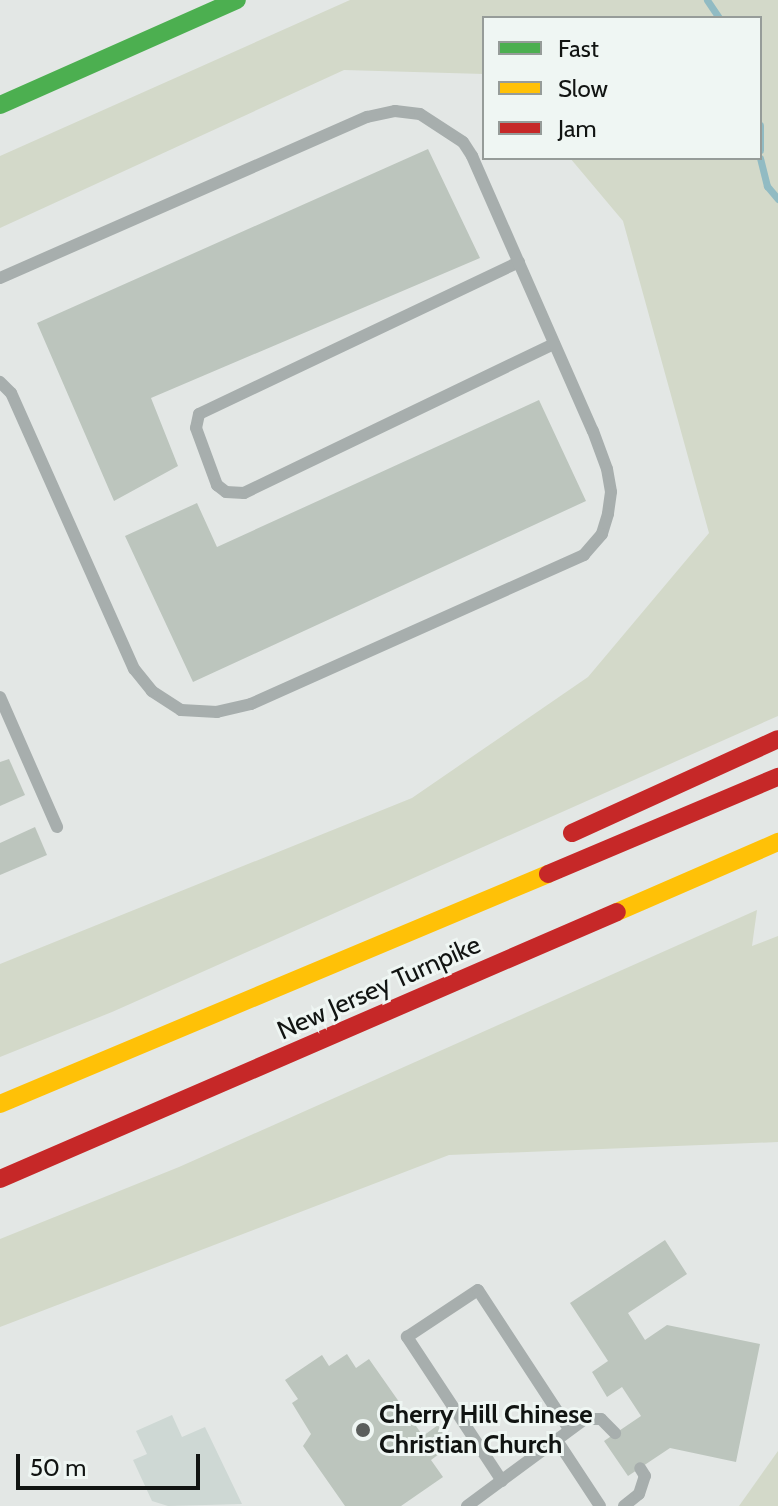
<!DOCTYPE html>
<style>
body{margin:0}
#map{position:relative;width:778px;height:1506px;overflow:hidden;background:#e3e7e5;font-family:Cabin,sans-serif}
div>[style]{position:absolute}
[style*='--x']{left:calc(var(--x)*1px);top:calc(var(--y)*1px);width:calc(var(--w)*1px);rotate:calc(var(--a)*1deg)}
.built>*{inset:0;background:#ced8d4}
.green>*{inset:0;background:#d3d9c9}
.stream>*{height:7px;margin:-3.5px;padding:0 3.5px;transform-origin:3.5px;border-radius:3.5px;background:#91bbc3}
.building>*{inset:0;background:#bcc5bd}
.lane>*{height:12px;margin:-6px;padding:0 6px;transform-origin:6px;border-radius:6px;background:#a7aead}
.fast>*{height:18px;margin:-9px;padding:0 9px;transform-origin:9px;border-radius:9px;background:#4caf50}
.slow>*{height:18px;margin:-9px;padding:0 9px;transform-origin:9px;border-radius:9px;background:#ffc107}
.jam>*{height:18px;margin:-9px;padding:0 9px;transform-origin:9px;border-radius:9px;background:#c62828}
.dots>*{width:22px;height:22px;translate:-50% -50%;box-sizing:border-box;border:4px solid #eff6f3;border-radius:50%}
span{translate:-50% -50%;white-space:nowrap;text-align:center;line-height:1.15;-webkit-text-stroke:6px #eff6f3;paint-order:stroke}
.street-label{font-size:26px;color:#111412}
.poi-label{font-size:26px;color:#111412;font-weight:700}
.left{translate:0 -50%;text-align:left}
.legend{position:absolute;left:482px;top:16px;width:280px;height:144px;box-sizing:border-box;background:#eff6f3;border:2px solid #969c99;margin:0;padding:10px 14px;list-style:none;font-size:24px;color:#111412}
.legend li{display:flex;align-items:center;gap:16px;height:40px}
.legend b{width:40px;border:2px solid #969c99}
.scale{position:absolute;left:16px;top:1454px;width:184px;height:36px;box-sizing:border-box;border:4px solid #111412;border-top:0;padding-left:10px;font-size:24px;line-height:28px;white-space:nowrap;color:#111412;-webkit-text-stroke:6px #eff6f3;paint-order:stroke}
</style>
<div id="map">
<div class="built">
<i style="clip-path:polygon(172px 1415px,182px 1437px,205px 1427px,242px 1504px,168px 1506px,152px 1501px,133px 1460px,147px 1454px,136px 1431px)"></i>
</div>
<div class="green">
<i style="clip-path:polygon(350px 0,778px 0,778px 716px,112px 1012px,0 1057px,0 964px,412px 798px,588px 677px,709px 533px,623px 221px,570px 158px,760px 158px,760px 18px,484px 18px,484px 74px,344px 70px,0 228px,0 156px)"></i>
<i style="clip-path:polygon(757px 910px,752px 946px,778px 936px,778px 1142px,449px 1155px,0 1327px,0 1239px,179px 1167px)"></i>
<i style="clip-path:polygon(778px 1451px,778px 1506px,739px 1506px)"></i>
</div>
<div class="stream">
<i style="--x:707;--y:0;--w:22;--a:56"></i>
<i style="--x:760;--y:125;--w:25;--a:90"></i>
<i style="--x:760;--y:158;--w:29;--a:76"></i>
<i style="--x:767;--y:186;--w:17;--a:50"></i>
</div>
<div class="building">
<i style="clip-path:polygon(428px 149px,480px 258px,151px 398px,178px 466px,114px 501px,37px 323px)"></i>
<i style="clip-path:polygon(539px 400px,586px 501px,193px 682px,125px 536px,197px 503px,217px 547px)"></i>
<i style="clip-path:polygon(9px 759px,25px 795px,0 806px,0 762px)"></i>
<i style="clip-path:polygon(35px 827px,47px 855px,0 875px,0 843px)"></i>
<i style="clip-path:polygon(665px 1240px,687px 1274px,628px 1313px,645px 1340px,667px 1325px,760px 1344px,736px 1462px,670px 1448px,628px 1476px,604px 1441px,641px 1416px,622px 1387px,607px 1397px,592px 1372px,608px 1361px,570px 1303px)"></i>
<i style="clip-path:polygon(347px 1354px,356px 1368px,369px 1359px,423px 1436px,438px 1425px,451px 1445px,431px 1460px,443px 1477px,401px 1506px,345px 1506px,303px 1446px,311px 1434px,292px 1403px,298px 1399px,285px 1380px,322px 1355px,329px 1366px)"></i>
</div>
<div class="lane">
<i style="--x:519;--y:262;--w:354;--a:154.6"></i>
<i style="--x:199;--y:414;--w:14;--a:102"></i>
<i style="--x:196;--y:428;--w:61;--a:69.8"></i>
<i style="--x:217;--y:485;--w:11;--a:38"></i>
<i style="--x:226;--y:492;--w:18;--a:3"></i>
<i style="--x:244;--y:493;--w:344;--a:-25.7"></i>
<i style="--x:0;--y:278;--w:401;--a:-23.7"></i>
<i style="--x:367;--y:117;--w:29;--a:-12"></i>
<i style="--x:395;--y:111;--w:25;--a:7"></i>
<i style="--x:420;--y:114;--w:51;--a:33.1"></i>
<i style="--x:463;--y:142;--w:17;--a:57"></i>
<i style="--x:472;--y:156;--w:300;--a:66.3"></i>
<i style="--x:593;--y:431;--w:40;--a:69.8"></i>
<i style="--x:607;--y:469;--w:23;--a:80"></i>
<i style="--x:611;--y:492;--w:22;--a:98"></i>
<i style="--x:608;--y:514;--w:21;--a:107"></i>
<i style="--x:602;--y:534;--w:28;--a:131"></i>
<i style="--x:584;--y:555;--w:365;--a:155.9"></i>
<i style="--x:251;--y:704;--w:35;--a:167"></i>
<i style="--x:217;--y:712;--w:36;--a:-177"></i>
<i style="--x:181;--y:710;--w:35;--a:-147"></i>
<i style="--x:152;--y:691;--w:28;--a:-129"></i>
<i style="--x:134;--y:669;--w:302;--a:-114"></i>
<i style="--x:11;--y:393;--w:16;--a:-135"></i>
<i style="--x:0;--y:697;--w:142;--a:66.3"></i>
<i style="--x:556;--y:1439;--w:80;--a:56.7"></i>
<i style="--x:502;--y:1481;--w:173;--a:-123.4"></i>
<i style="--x:407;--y:1337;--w:85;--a:-33.5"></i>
<i style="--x:478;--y:1290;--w:166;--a:56.8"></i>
<i style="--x:467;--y:1506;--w:147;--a:-36.4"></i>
<i style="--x:585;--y:1419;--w:16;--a:0"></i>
<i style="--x:601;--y:1419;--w:20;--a:45"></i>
<i style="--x:624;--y:1506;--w:19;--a:-39"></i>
<i style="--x:639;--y:1494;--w:19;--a:-72"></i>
<i style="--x:645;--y:1476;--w:9;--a:-122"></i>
</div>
<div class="fast">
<i style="--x:0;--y:105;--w:259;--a:-23.9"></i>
</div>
<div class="slow">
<i style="--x:617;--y:912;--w:176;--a:-23.5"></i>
<i style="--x:0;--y:1104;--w:594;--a:-22.77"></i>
</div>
<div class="jam">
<i style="--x:572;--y:833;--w:226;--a:-24.5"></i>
<i style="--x:548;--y:874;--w:250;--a:-22.9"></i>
<i style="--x:0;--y:1179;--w:672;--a:-23.4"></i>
</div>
<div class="dots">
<i style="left:363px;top:1430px;background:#5a5e5c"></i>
</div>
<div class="street-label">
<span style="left:379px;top:988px;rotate:-24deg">New Jersey Turnpike</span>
</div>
<div class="poi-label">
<span class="left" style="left:379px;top:1430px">Cherry Hill Chinese<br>Christian Church</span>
</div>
<ul class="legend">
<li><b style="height:10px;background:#4caf50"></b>Fast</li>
<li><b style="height:10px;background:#ffc107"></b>Slow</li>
<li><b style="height:10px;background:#c62828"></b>Jam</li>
</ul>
<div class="scale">50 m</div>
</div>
